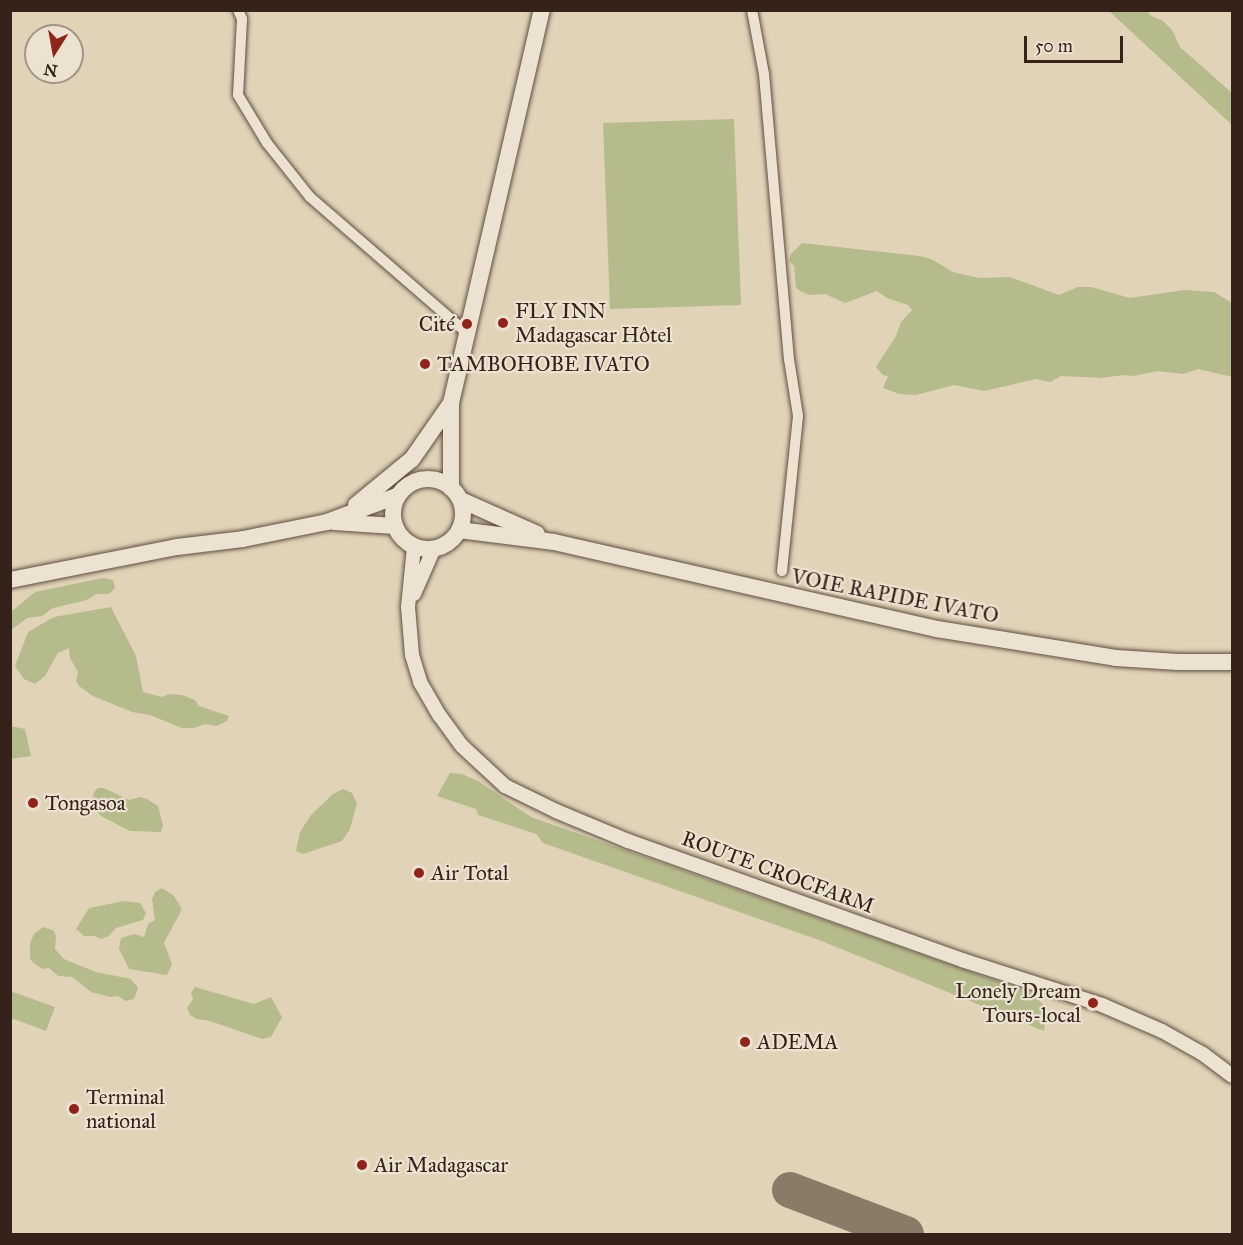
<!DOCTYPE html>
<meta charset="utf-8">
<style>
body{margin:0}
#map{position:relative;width:1243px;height:1245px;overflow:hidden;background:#e0d3b8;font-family:"IM FELL Great Primer",serif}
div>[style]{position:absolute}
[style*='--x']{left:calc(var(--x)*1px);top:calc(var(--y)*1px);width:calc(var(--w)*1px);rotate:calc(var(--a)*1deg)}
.green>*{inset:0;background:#b6bb8c}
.taxiway>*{height:36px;margin:-18px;padding:0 18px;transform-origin:18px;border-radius:18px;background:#8a7a68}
.roads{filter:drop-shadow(0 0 2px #604e40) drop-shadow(0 0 2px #604e40)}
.minor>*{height:10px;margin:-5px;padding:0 5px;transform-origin:5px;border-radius:5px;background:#ebe2d1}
.tertiary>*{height:14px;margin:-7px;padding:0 7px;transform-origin:7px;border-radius:7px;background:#ebe2d1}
.secondary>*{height:16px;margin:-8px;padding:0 8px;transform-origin:8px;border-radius:8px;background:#ebe2d1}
.secondary>.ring{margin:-8px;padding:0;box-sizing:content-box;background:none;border:16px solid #ebe2d1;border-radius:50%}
.dots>*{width:16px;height:16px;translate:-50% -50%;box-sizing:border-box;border:3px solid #ebe2d1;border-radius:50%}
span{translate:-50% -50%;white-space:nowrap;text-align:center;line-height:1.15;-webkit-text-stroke:4.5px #ebe2d1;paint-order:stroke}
.poi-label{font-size:21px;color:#352218}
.left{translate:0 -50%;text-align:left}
.right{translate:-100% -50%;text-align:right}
.street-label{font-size:21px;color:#352218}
.frame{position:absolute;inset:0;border:12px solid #352218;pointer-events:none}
.north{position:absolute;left:24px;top:24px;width:60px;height:60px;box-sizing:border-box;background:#ebe2d1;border:2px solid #a29587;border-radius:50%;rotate:191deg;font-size:16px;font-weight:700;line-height:24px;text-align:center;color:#352218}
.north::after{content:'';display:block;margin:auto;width:21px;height:27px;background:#8f2418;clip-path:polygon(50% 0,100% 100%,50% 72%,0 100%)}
.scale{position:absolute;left:1024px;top:36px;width:99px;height:27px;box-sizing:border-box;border:3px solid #352218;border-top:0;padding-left:8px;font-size:18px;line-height:21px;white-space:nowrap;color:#352218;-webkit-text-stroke:4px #ebe2d1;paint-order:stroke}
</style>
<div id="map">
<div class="green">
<i style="clip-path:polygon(1109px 11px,1147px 11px,1151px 16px,1162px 20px,1172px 30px,1180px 47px,1232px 93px,1232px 125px)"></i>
<i style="clip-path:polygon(734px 119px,741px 305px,610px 309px,603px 123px)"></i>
<i style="clip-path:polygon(802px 243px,919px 256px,931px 259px,953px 272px,979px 278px,1010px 277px,1059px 295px,1078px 287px,1091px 287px,1130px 298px,1184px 290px,1214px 292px,1232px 303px,1232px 377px,1198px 369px,1183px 374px,1158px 371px,1133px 376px,1124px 375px,1101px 378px,1061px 376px,1050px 382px,1036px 379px,984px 391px,954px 385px,916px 395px,899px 394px,883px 388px,888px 376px,883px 375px,876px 367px,896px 336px,901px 322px,912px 310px,908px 305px,887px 298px,877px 291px,845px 303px,825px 294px,810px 295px,802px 292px,796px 288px,794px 266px,789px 261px,791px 254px)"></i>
<i style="clip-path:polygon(103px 578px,113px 580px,115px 588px,109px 594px,96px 594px,87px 600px,53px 608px,42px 616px,27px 618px,11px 630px,11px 612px,35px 592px)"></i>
<i style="clip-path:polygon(111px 607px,136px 656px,143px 692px,162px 697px,169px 694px,182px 695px,195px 700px,199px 706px,229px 716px,227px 721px,217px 726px,205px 724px,194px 728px,182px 728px,150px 715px,132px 712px,93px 696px,79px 686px,76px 681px,78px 672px,70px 658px,69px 648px,58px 653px,45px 676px,35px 684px,24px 679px,15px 666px,28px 632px,54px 617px)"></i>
<i style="clip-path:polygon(10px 726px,25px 729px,31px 756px,11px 759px)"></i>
<i style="clip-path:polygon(450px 773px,462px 774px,478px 781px,531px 817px,1025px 991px,1037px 997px,1043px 1005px,1046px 1015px,1044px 1031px,819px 940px,543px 843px,536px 834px,478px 815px,476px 809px,437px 796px)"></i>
<i style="clip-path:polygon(98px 788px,104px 788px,129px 800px,140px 797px,147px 799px,158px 806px,163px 825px,161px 832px,130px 831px,101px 816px,92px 803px,94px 792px)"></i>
<i style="clip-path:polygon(343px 789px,352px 793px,357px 803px,350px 829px,342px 841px,303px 854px,296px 851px,300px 832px,311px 815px,333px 794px)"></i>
<i style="clip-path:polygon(162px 888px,174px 896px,182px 909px,164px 943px,172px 964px,167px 975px,129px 969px,119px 949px,121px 938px,134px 934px,144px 937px,148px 924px,155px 920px,152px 899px,155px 892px)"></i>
<i style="clip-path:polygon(124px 901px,140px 903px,146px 913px,143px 920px,116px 928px,109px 936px,101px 939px,94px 936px,84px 936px,76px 929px,89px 908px)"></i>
<i style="clip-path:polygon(43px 927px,53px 930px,56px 936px,55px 949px,64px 959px,96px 972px,131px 979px,138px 988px,134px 999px,126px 1001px,118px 996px,110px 997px,91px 992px,72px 977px,58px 976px,49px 968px,42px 969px,35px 964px,30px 959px,30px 943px,34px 934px)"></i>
<i style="clip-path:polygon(195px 987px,254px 1004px,271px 997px,282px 1017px,271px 1037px,262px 1039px,210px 1021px,197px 1019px,190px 1015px,187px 1008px,193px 999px,191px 993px)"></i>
<i style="clip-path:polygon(10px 991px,55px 1007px,46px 1031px,11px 1018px)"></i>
</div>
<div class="taxiway">
<i style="--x:790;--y:1190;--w:124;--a:20.8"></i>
</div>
<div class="roads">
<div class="minor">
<i style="--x:238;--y:10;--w:10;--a:66"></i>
<i style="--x:242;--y:19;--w:76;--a:93"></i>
<i style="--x:238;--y:95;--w:56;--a:58.9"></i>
<i style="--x:267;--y:143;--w:69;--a:51.5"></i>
<i style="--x:310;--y:197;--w:209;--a:40.9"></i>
<i style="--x:752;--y:10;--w:65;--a:79.4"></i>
<i style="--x:764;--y:74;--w:286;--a:85"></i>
<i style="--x:789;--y:359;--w:58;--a:81"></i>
<i style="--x:798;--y:416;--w:156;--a:95.9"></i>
</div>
<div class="tertiary">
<i style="--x:414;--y:547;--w:60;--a:95.7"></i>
<i style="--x:408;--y:607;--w:48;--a:85.2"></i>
<i style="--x:412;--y:655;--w:28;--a:73"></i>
<i style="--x:420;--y:682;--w:39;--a:60"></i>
<i style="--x:440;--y:716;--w:37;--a:54"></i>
<i style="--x:462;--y:746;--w:59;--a:42.9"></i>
<i style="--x:505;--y:786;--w:57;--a:26.1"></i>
<i style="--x:556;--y:811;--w:78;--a:22.6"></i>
<i style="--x:628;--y:841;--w:355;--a:19.6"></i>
<i style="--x:962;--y:960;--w:147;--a:17.8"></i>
<i style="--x:1102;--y:1005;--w:65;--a:23.4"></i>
<i style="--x:1162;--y:1031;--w:47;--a:29.3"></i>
<i style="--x:1203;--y:1054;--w:36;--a:37"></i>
<i style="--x:414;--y:594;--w:50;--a:-66.5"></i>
</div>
<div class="secondary">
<i class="ring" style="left:393px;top:479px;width:54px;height:54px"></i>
<i style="--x:451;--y:488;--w:85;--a:-90"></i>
<i style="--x:451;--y:403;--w:403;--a:-77"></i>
<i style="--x:461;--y:500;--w:83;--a:24.1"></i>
<i style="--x:356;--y:505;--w:72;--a:-39.4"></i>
<i style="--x:412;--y:459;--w:68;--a:-55.1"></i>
<i style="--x:334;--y:522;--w:61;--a:3.8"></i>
<i style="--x:459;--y:530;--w:96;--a:7.2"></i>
<i style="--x:554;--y:542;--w:393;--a:12.8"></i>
<i style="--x:937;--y:629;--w:181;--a:9.2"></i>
<i style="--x:1116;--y:658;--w:62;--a:3.7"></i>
<i style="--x:1178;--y:662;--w:54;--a:0"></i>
<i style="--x:10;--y:580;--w:170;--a:-11.2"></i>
<i style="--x:177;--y:547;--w:66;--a:-6.9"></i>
<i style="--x:243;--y:539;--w:86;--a:-11.4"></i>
<i style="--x:327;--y:522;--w:75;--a:-20.4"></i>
</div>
</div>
<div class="dots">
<i style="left:503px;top:323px;background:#8f2418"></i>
<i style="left:467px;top:324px;background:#8f2418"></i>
<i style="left:425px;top:364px;background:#8f2418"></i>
<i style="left:33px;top:803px;background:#8f2418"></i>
<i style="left:419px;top:873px;background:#8f2418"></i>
<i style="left:1093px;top:1003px;background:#8f2418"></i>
<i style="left:745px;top:1042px;background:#8f2418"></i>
<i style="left:74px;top:1109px;background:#8f2418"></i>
<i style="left:362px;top:1165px;background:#8f2418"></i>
</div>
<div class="poi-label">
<span class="left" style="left:515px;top:323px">FLY INN<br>Madagascar Hôtel</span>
<span class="right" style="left:455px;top:324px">Cité</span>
<span class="left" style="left:437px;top:364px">TAMBOHOBE IVATO</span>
<span class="left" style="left:45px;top:803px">Tongasoa</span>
<span class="left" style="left:431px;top:873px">Air Total</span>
<span class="right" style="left:1081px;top:1003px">Lonely Dream<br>Tours-local</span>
<span class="left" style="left:757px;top:1042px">ADEMA</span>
<span class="left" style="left:86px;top:1109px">Terminal<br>national</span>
<span class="left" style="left:374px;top:1165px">Air Madagascar</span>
</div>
<div class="street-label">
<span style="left:895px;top:596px;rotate:11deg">VOIE RAPIDE IVATO</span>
<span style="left:778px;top:872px;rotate:20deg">ROUTE CROCFARM</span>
</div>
<div class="frame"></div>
<div class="north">N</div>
<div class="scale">50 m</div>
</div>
